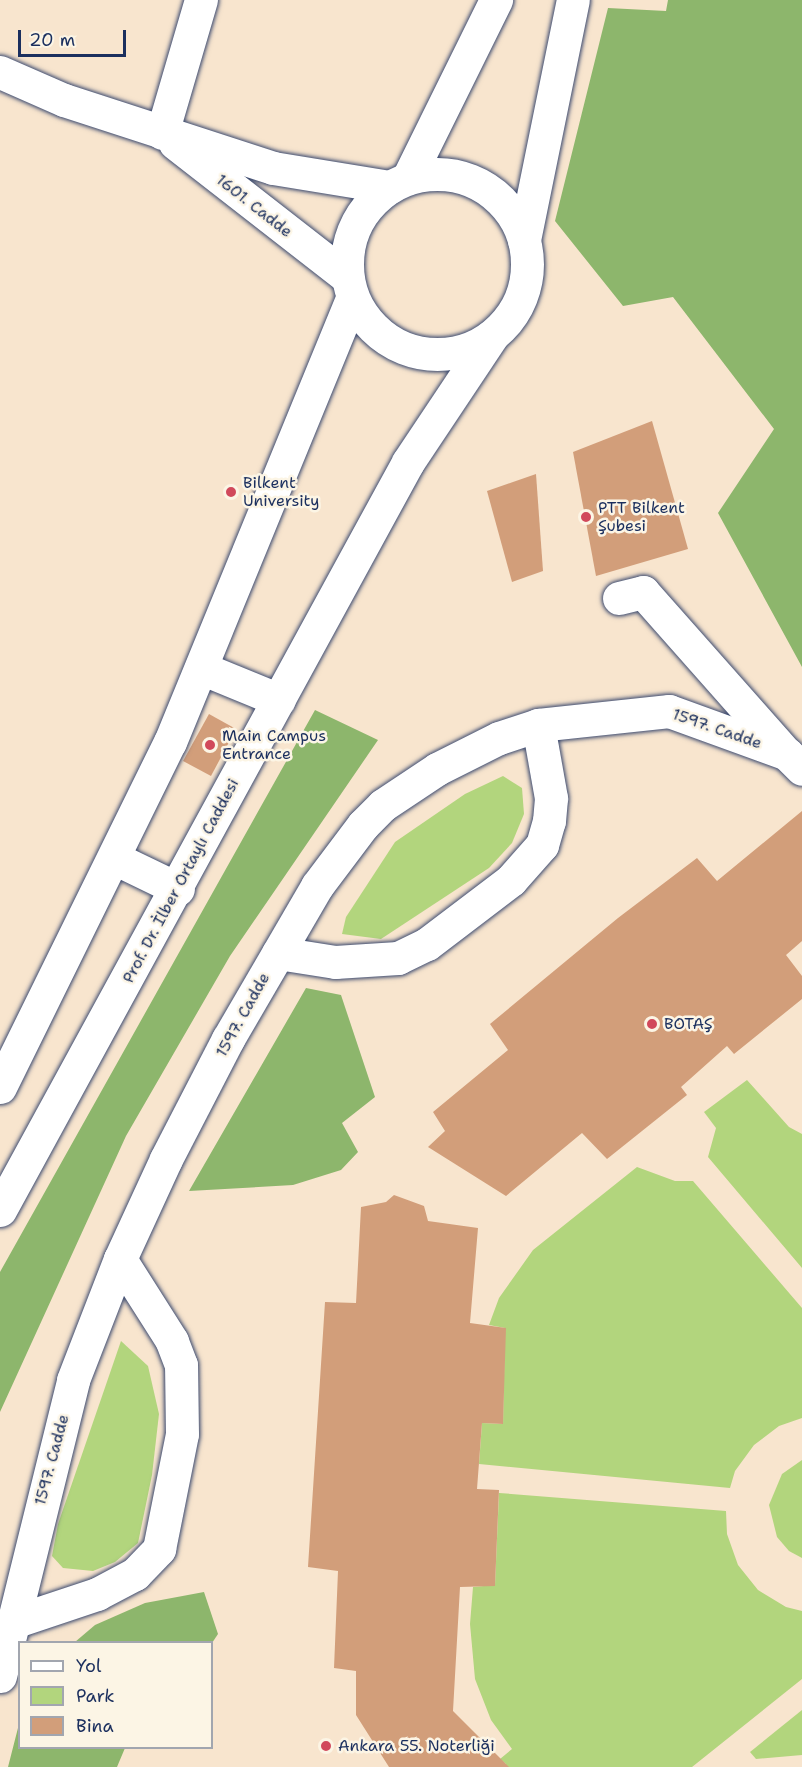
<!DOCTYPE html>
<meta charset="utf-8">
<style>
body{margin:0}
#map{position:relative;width:802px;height:1767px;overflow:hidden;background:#f8e5ce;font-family:"Shantell Sans",sans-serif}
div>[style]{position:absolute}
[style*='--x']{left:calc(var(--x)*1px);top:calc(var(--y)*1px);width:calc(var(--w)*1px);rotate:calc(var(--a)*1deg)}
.green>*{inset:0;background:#b2d57d}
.forest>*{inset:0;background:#8db66c}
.building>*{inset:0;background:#d29e7a}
.roads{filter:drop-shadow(0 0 2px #3c4a6f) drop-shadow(0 0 2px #3c4a6f)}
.minor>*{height:33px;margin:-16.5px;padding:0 16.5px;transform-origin:16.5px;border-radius:16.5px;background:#fff}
.minor>.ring{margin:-16.5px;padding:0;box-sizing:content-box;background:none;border:33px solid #fff;border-radius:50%}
.dots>*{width:16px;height:16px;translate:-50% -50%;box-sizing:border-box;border:3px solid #fcf5e5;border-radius:50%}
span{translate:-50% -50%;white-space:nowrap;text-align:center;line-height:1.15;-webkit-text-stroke:5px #fcf5e5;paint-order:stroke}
.street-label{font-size:16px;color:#1b2f5e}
.poi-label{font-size:16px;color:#1b2f5e}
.left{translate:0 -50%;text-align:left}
.legend{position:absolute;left:18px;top:1641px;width:195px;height:108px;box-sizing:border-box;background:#fcf5e5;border:2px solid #a2a6af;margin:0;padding:8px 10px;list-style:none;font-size:18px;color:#1b2f5e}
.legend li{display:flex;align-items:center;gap:12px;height:30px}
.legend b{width:30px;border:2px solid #a2a6af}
.scale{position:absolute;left:18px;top:30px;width:108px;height:27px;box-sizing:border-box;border:3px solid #1b2f5e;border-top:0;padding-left:8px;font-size:18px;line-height:21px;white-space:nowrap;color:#1b2f5e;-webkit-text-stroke:4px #fcf5e5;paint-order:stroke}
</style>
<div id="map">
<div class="green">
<i style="clip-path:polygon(503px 776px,522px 788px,524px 814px,512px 843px,489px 868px,381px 939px,342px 934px,346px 917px,395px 842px,465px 794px)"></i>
<i style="clip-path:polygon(747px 1080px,789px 1127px,802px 1134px,802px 1268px,708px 1157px,716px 1128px,704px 1112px)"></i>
<i style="clip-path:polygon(637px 1167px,675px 1181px,693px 1181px,802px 1308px,802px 1418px,779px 1426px,754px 1445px,735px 1471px,730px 1488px,479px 1464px,482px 1423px,503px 1424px,505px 1328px,489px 1325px,499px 1298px,533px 1250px)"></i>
<i style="clip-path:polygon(121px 1341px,148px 1366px,159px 1414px,152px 1475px,138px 1543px,115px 1562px,93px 1571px,63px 1568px,52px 1556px,58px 1524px)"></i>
<i style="clip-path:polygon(802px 1460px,802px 1558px,789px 1551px,777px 1537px,769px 1505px,782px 1474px)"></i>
<i style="clip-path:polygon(499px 1493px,726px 1511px,727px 1534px,738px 1565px,758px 1590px,786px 1607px,802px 1611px,802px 1679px,692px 1767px,502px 1767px,506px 1764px,500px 1759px,512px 1749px,491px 1720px,475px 1679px,470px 1624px,473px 1587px,495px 1585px)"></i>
<i style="clip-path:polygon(802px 1710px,802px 1755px,756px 1759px,750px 1752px)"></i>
</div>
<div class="forest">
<i style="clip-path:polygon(668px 0,802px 0,802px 667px,718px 513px,774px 429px,673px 297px,623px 306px,555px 221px,608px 8px,666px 11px)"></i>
<i style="clip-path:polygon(315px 710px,378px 740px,230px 956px,126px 1136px,0 1412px,0 1272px)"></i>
<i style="clip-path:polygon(306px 988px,341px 995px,375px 1097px,342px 1123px,358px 1152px,341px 1170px,293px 1185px,189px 1191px)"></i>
<i style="clip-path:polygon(204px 1592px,218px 1634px,212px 1643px,75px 1642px,95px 1625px,145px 1603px)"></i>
<i style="clip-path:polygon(19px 1724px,20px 1748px,125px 1748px,117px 1767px,8px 1767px)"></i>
</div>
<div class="building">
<i style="clip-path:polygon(652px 421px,688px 549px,596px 576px,573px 452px)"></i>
<i style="clip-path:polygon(536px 474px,543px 571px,512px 582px,487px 491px)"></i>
<i style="clip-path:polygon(209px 714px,236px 729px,211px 776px,183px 761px)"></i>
<i style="clip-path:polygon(802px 811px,802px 941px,786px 955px,802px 976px,802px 999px,734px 1054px,727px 1046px,681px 1087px,687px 1095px,607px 1159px,582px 1133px,506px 1196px,428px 1147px,445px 1131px,433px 1112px,508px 1050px,490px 1024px,618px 918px,697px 858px,717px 881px)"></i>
<i style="clip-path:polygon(394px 1195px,424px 1206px,428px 1221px,478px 1228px,470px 1323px,506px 1328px,503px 1424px,482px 1423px,477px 1489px,499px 1490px,495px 1586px,460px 1587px,453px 1711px,509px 1767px,389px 1767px,356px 1715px,356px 1671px,334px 1668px,338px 1571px,308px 1567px,325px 1302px,356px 1303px,361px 1207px,386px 1202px)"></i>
</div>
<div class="roads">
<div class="minor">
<i style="--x:0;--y:72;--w:70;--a:23.6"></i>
<i style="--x:64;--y:100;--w:220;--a:18"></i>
<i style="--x:273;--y:168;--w:118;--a:9.3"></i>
<i style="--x:162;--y:133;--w:139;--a:-73.7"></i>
<i style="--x:175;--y:143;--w:218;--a:37.9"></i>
<i class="ring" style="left:347px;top:174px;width:147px;height:147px"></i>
<i style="--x:408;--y:178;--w:199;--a:-63.7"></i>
<i style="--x:524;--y:240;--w:245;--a:-78.5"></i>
<i style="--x:619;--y:598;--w:25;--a:-14"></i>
<i style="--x:643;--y:592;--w:211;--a:48.5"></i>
<i style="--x:201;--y:668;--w:84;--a:22.3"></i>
<i style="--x:114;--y:858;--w:71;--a:25.8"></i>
<i style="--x:278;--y:953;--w:58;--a:9"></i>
<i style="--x:335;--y:962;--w:63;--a:-3.6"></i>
<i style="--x:398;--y:958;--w:32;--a:-26"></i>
<i style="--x:427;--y:944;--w:106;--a:-37.3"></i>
<i style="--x:511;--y:880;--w:47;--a:-48.5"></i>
<i style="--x:542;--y:845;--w:25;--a:-74"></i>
<i style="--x:549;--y:821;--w:23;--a:-85"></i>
<i style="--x:551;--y:798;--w:74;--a:-100.1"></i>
<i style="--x:0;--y:1087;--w:385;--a:-63.8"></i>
<i style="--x:170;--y:742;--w:480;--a:-67.7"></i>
<i style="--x:0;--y:1210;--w:852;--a:-61.39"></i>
<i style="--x:408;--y:462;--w:151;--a:-56.3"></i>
<i style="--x:10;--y:1623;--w:92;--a:-18.4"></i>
<i style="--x:97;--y:1594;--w:43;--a:-27.8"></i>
<i style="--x:135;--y:1574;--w:35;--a:-46"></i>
<i style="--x:159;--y:1549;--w:117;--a:-78.7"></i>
<i style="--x:182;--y:1434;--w:69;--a:-90.8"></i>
<i style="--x:181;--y:1365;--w:26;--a:-111"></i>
<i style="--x:172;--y:1341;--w:97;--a:-122.4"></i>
<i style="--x:0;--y:1676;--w:305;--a:-76.1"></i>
<i style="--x:73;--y:1380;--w:130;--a:-68.8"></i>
<i style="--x:120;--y:1259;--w:110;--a:-65.3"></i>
<i style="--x:166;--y:1159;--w:135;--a:-62.7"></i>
<i style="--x:228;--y:1039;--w:177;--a:-59.8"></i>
<i style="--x:317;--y:886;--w:76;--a:-53"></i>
<i style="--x:363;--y:825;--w:28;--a:-45"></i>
<i style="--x:383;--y:805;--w:65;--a:-33.7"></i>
<i style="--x:437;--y:769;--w:69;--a:-26.6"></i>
<i style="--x:499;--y:738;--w:41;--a:-18.4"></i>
<i style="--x:538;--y:725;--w:132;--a:-6.1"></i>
<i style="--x:669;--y:711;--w:126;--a:20"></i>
<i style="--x:787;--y:754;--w:21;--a:45"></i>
</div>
</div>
<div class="dots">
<i style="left:231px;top:492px;background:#d1495b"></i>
<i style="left:586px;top:517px;background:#d1495b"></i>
<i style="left:210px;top:745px;background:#d1495b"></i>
<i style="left:652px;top:1024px;background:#d1495b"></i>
<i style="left:326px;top:1746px;background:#d1495b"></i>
</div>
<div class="street-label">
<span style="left:254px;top:206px;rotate:38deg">1601. Cadde</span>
<span style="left:717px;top:729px;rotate:19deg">1597. Cadde</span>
<span style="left:181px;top:881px;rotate:-62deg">Prof. Dr. İlber Ortaylı Caddesi</span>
<span style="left:243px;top:1015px;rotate:-61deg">1597. Cadde</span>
<span style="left:52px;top:1460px;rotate:-75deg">1597. Cadde</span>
</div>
<div class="poi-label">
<span class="left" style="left:243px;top:492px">Bilkent<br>University</span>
<span class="left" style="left:598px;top:517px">PTT Bilkent<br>Şubesi</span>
<span class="left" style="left:222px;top:745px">Main Campus<br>Entrance</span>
<span class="left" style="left:664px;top:1024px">BOTAŞ</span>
<span class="left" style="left:338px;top:1746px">Ankara 55. Noterliği</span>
</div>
<ul class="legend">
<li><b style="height:8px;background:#fff"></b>Yol</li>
<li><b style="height:16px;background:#b2d57d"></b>Park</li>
<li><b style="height:16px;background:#d29e7a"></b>Bina</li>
</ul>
<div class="scale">20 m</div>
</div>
